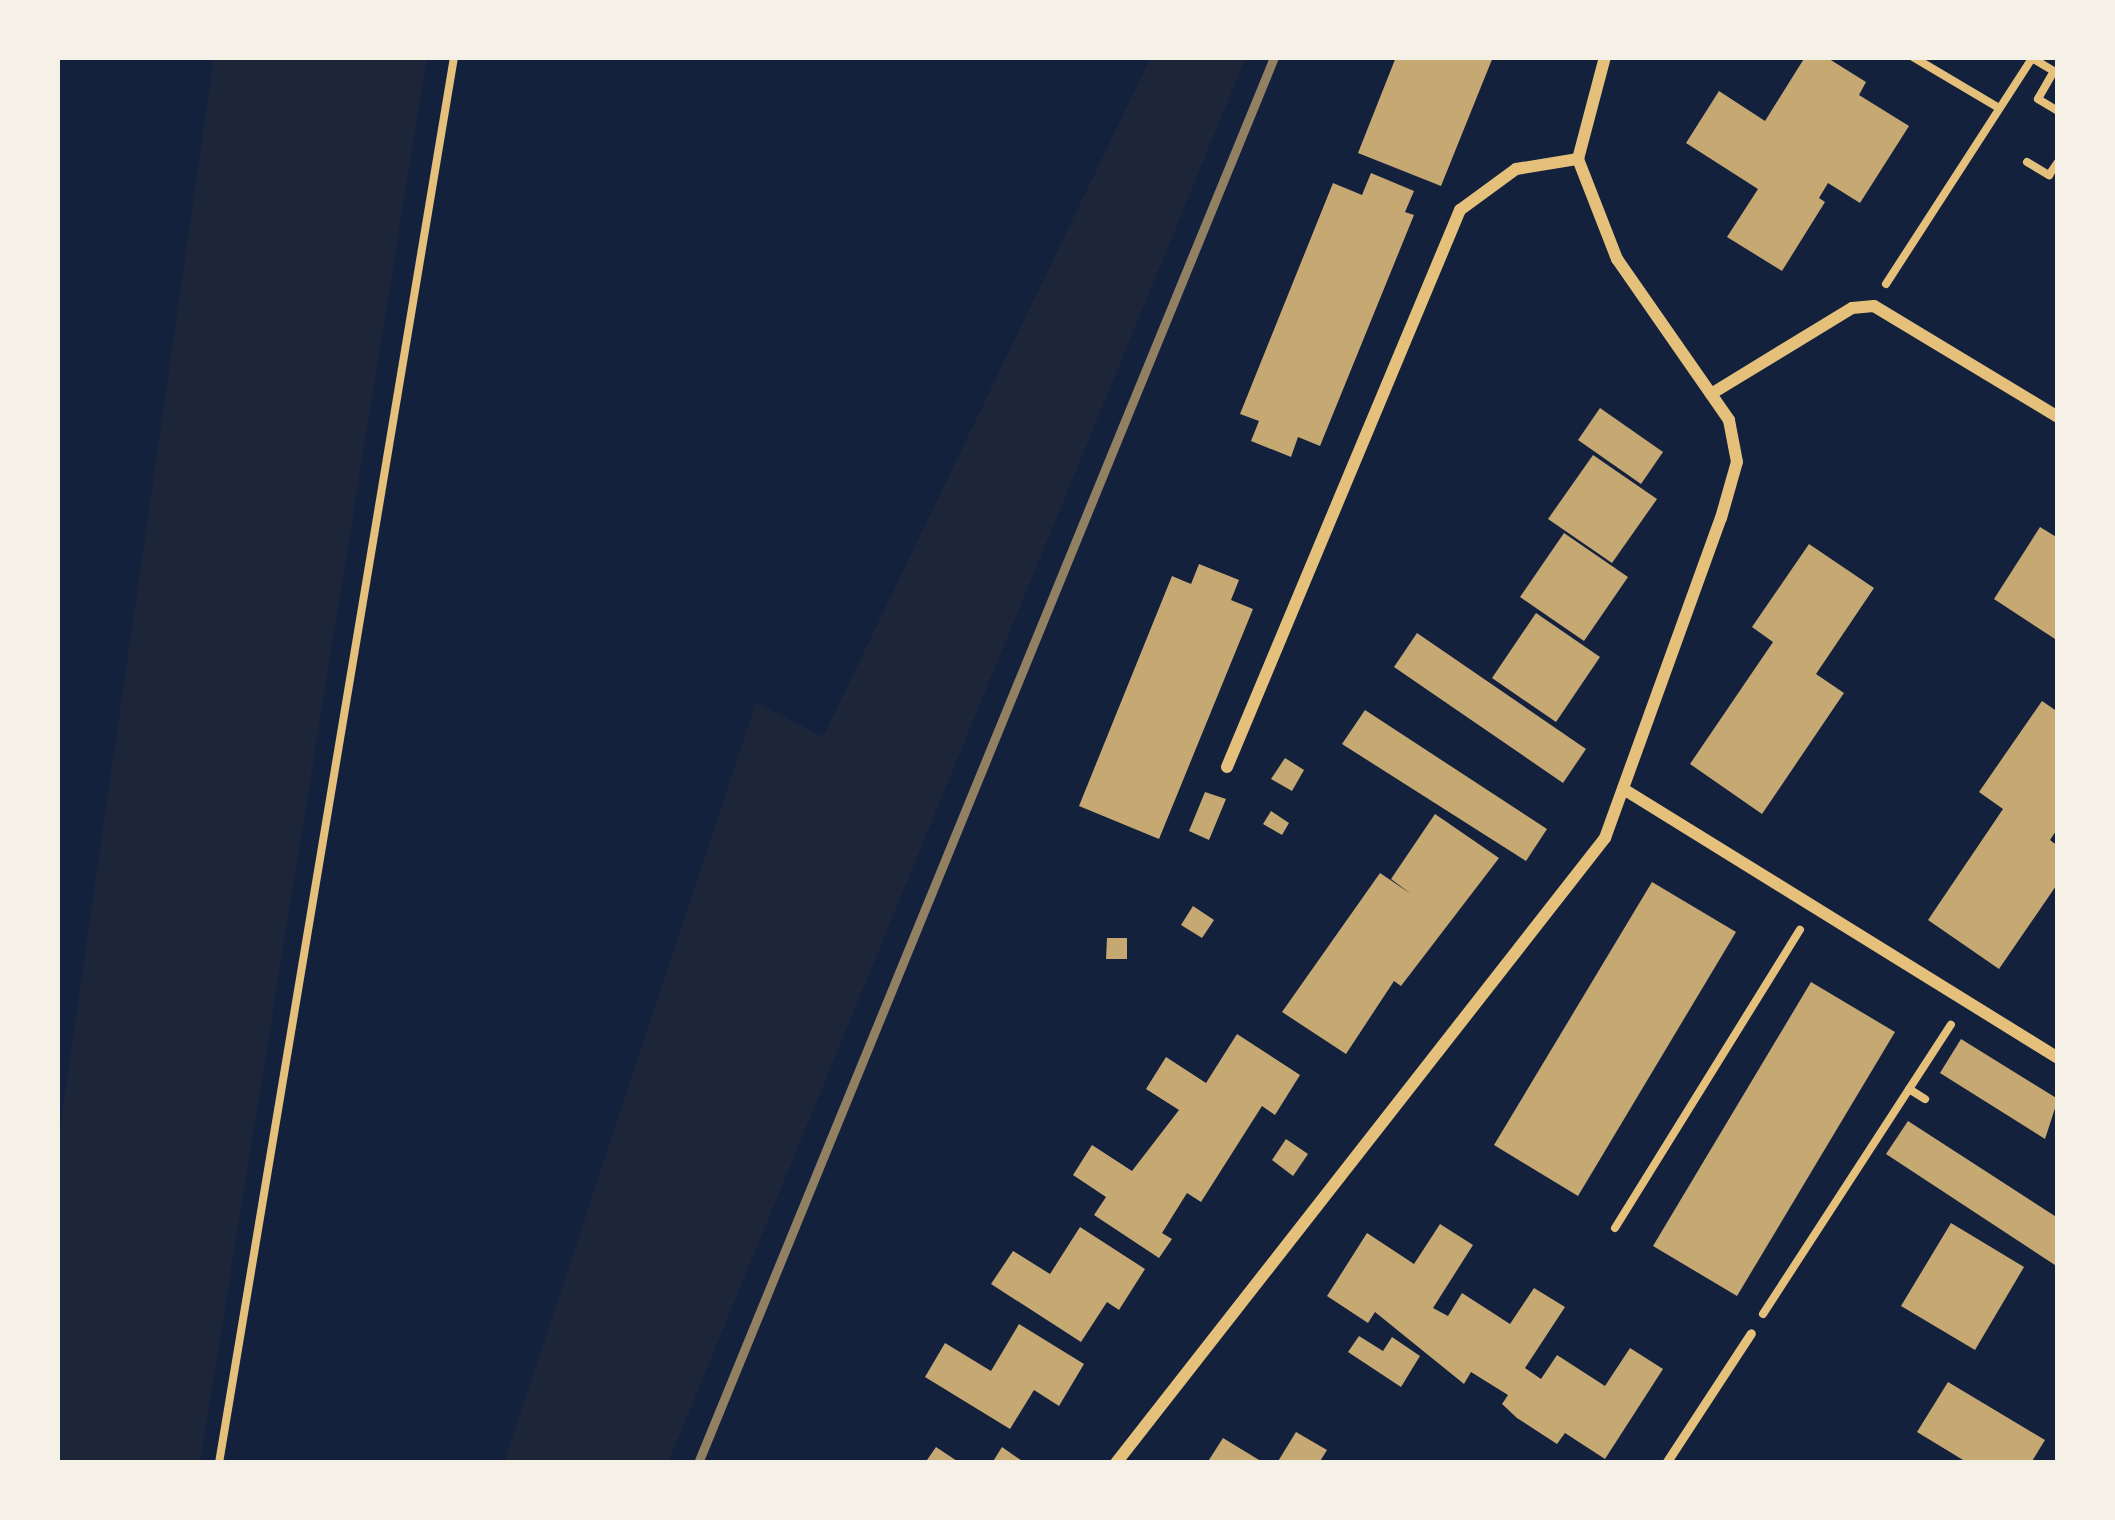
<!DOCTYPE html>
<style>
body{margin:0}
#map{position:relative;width:2115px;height:1520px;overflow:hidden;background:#14213d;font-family:"Source Serif 4",serif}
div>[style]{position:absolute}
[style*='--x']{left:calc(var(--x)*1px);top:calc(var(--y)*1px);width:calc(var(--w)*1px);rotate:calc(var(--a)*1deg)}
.green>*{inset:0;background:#1d2539}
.building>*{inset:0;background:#c6a872}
.path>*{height:8px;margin:-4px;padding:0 4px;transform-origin:4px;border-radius:4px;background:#e5c07b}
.service>*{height:9px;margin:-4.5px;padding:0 4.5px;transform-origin:4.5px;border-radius:4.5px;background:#e5c07b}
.minor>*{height:12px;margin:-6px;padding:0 6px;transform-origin:6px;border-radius:6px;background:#e5c07b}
.rail>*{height:9px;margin:-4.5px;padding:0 4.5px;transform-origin:4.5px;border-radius:4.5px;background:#918062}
span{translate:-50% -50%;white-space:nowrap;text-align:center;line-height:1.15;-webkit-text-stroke:12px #f6f1e7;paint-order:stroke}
.frame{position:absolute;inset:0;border:60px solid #f6f1e7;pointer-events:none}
</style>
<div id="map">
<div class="green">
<i style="clip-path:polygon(214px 57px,427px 57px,200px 1463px,57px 1463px,57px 1149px)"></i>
<i style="clip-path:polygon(1151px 57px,1246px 57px,668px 1463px,504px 1463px,756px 702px,823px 737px)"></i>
</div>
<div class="building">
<i style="clip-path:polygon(1396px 57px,1493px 57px,1441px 186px,1358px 153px)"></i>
<i style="clip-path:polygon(1805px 57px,1826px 57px,1866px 82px,1859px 95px,1909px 126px,1860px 203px,1828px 183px,1819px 198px,1825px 202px,1782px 271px,1727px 237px,1758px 189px,1686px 143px,1719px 91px,1765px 121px)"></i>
<i style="clip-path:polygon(1371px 173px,1414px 191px,1405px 212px,1414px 215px,1320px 446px,1298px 437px,1291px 457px,1251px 441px,1259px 421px,1240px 414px,1333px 183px,1362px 195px)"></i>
<i style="clip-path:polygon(1600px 408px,1663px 452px,1641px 484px,1578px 440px)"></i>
<i style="clip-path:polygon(1593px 455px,1657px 499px,1612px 563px,1548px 519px)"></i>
<i style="clip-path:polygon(2040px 527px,2058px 538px,2058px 641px,1994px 599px)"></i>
<i style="clip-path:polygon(1564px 533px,1628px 577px,1584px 641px,1520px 597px)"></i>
<i style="clip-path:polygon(1809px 544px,1874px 588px,1816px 674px,1844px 693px,1762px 814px,1690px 764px,1773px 642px,1752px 627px)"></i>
<i style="clip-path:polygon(1199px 564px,1239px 580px,1231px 600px,1253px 609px,1159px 839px,1079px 806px,1172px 576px,1191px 584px)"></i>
<i style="clip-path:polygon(1536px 613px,1600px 657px,1556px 722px,1492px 678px)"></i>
<i style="clip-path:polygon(1417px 633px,1586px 749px,1563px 783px,1394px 667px)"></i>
<i style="clip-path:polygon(2042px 701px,2058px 712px,2058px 828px,2050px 840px,2058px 846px,2058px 883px,1999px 969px,1928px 920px,2003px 809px,1979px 792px)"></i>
<i style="clip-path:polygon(1365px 710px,1547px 829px,1526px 861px,1342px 744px)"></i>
<i style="clip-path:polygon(1285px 758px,1304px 770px,1292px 791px,1271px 779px)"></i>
<i style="clip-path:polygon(1205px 792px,1226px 799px,1209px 840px,1189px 831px)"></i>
<i style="clip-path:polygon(1271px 811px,1289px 823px,1282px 835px,1263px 824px)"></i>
<i style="clip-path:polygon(1435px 814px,1499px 858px,1401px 986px,1394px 981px,1346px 1054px,1282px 1012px,1380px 873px,1411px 894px,1391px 879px)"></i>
<i style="clip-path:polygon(1652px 882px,1736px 932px,1578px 1196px,1494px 1145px)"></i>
<i style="clip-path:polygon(1193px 906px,1214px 920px,1202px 938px,1181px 925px)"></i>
<i style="clip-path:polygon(1107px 938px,1127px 938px,1127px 959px,1106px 959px)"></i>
<i style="clip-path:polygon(1811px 982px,1895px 1032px,1737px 1296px,1653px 1246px)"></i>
<i style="clip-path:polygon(1237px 1034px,1300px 1075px,1275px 1115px,1262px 1106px,1201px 1202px,1187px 1193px,1162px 1233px,1172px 1239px,1159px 1258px,1094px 1215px,1106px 1197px,1073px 1175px,1092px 1145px,1132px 1171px,1179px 1110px,1146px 1089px,1166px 1057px,1206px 1083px)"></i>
<i style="clip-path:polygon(1961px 1039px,2058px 1099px,2045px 1139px,1940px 1073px)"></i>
<i style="clip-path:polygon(1908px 1121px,2058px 1218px,2058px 1267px,1886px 1154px)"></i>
<i style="clip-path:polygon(1286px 1139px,1308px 1154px,1293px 1176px,1272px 1160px)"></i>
<i style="clip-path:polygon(1951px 1223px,2024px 1267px,1975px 1350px,1901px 1306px)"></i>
<i style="clip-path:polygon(1440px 1224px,1473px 1245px,1433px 1308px,1448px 1316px,1462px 1293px,1510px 1324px,1534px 1288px,1565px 1307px,1525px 1368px,1541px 1379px,1557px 1355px,1605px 1386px,1630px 1348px,1663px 1369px,1605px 1459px,1565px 1433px,1557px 1444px,1517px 1418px,1502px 1404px,1508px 1395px,1471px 1372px,1464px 1384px,1375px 1312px,1368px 1323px,1327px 1296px,1367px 1233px,1414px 1264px)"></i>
<i style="clip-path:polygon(1080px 1227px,1145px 1269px,1119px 1310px,1107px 1302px,1081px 1342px,991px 1284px,1013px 1251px,1050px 1274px)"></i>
<i style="clip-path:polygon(1019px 1324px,1084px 1364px,1059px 1406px,1034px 1390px,1010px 1429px,925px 1377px,945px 1343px,991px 1371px)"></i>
<i style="clip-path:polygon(1359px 1336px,1383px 1351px,1392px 1337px,1420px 1356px,1401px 1387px,1348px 1352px)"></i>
<i style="clip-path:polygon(1948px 1382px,2045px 1440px,2031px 1463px,1968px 1463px,1917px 1432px)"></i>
<i style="clip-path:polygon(1296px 1432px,1327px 1450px,1319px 1463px,1277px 1463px)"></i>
<i style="clip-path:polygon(1223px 1438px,1264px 1463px,1207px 1463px)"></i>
<i style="clip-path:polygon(936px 1447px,960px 1463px,925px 1463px)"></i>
<i style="clip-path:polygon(1002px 1447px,1025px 1463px,992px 1463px)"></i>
</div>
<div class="path">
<i style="--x:1913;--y:57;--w:100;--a:30.7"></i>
<i style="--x:2032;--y:58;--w:26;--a:31"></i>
<i style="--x:2054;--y:71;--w:32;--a:120"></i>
<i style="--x:2038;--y:99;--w:23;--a:31"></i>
<i style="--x:2027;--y:162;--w:26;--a:31"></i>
<i style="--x:2049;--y:175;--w:16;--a:-55"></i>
<i style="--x:1886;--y:284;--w:270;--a:-57.1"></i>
<i style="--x:1909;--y:1089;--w:19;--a:32"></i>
<i style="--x:1615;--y:1228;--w:351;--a:-58.2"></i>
<i style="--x:1763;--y:1314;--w:345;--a:-57"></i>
<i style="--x:219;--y:1463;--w:1426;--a:-80.51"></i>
</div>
<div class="service">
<i style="--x:1666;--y:1463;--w:155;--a:-56.8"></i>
</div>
<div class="minor">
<i style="--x:1711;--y:394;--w:165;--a:-31.4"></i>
<i style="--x:1852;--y:308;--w:22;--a:-5"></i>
<i style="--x:1874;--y:306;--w:215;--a:31.1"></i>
<i style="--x:1227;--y:767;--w:604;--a:-67.3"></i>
<i style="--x:1460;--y:210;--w:69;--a:-36.2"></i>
<i style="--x:1516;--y:169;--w:63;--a:-9.2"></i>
<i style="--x:1625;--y:790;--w:509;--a:31.75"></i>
<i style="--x:1116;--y:1463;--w:794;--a:-51.96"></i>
<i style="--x:1605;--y:838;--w:340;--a:-70.1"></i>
<i style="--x:1721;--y:518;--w:58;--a:-74.1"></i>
<i style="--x:1737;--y:462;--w:43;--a:-100.8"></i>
<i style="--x:1729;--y:420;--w:196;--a:-124.8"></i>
<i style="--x:1617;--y:259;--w:107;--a:-111.3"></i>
<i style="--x:1578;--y:159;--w:106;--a:-75.2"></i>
</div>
<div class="rail">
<i style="--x:698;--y:1463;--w:1519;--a:-67.72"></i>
</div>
<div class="frame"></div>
</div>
